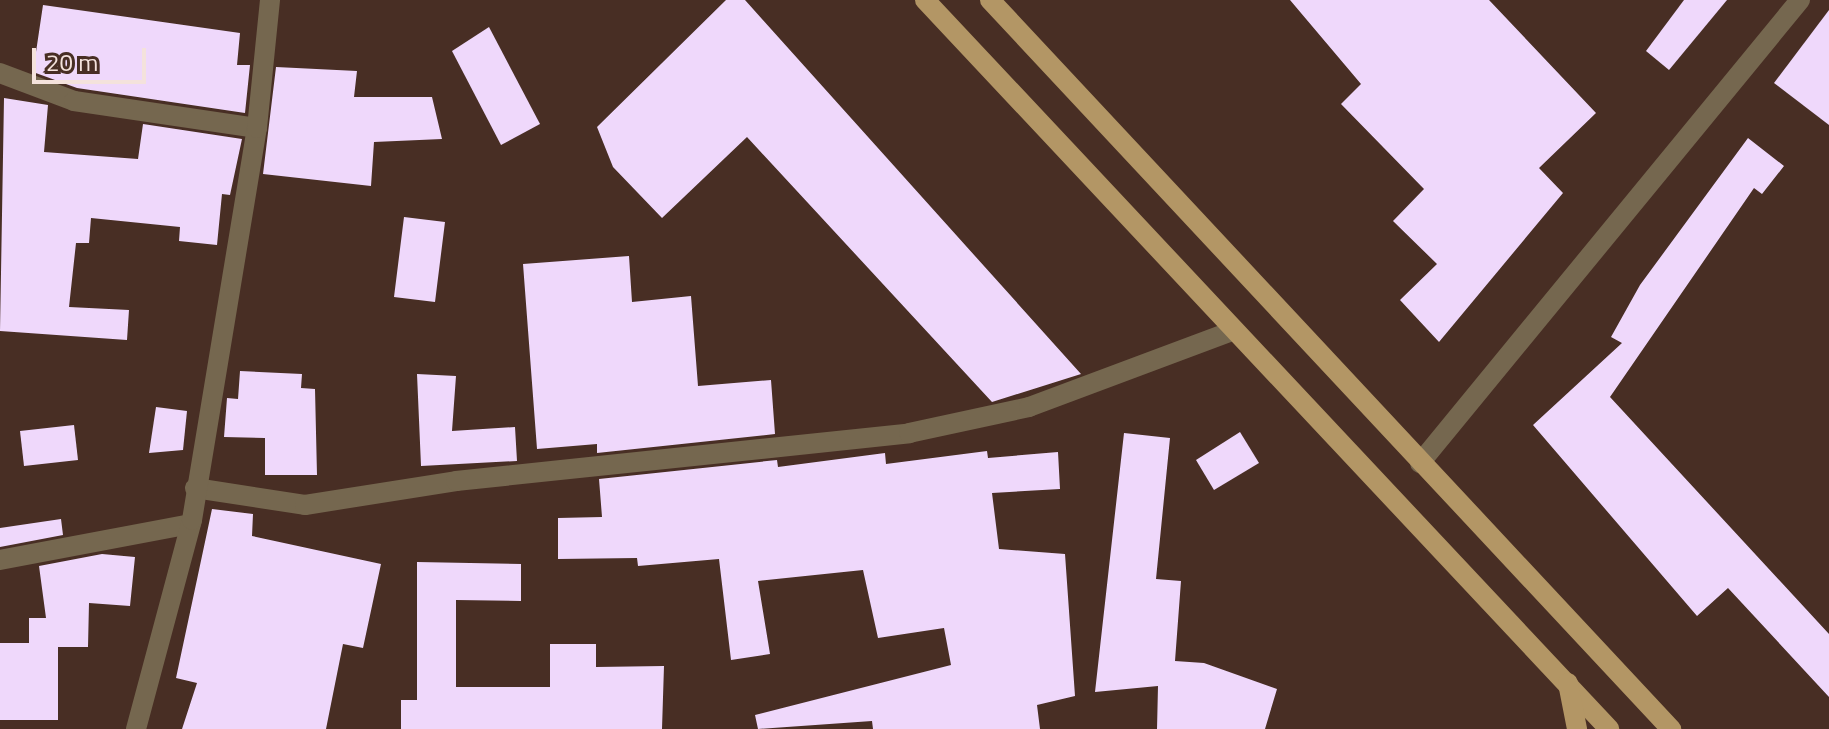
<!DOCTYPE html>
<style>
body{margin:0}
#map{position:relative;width:1829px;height:729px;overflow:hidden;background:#482e24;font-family:"Titillium Web",sans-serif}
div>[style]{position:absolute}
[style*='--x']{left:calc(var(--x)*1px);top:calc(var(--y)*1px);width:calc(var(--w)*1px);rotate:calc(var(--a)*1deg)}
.building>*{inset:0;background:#efd8fb}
.minor>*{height:20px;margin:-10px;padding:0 10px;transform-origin:10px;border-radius:10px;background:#75674f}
.primary>*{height:20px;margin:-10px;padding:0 10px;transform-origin:10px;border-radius:10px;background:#b39665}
span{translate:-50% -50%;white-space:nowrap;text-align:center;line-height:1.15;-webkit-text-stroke:8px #482e24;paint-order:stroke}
.scale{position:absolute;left:32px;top:48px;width:114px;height:36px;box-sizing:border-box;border:4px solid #f4e2dc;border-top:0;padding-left:10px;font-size:24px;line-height:28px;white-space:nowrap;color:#f4e2dc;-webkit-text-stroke:6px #482e24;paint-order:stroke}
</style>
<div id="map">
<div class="building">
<i style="clip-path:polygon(726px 0,745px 0,1081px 374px,992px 402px,747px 137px,662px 218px,613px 167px,597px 127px)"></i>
<i style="clip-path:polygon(1290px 0,1489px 0,1596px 113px,1539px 168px,1563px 193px,1439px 342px,1400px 300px,1437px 264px,1393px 221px,1424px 189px,1341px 104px,1361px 84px)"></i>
<i style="clip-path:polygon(1684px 0,1727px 0,1669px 70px,1646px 51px)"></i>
<i style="clip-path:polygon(43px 5px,240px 33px,237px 65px,250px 65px,245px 113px,77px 88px,33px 72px)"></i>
<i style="clip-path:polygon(1829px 10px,1829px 125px,1774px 83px)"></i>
<i style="clip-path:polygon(489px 27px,540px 124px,501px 145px,452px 51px)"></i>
<i style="clip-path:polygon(276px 67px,357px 71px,354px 97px,432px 97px,442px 139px,374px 142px,371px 186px,263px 174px)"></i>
<i style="clip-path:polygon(4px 98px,48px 105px,44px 152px,138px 159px,143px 124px,242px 139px,230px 195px,222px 194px,217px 245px,179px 241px,180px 227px,91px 218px,89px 243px,76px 243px,69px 307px,129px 310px,127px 340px,0 331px)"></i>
<i style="clip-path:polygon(1748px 138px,1784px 166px,1762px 194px,1754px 188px,1610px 397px,1829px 634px,1829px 697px,1728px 588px,1697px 616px,1533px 425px,1622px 343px,1611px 337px,1640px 285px)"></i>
<i style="clip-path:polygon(404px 217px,445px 222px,435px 302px,394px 297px)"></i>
<i style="clip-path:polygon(629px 256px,632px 302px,691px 296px,698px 386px,771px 380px,775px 434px,597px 453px,597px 444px,537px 449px,523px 264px)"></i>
<i style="clip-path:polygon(240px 371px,302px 374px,301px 388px,315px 389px,317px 475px,265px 475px,265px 438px,224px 437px,227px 398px,238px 399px)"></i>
<i style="clip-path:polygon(417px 374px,456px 376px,452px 431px,515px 427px,517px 461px,421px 466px)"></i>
<i style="clip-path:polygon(156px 407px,187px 411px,183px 450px,149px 453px)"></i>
<i style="clip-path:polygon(74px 425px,78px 460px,24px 466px,20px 431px)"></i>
<i style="clip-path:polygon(1240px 432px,1259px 463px,1214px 490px,1196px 460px)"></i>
<i style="clip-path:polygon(1124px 433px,1170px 438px,1156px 579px,1181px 581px,1175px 661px,1204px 663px,1277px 689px,1265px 729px,1157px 729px,1158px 686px,1095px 692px)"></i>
<i style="clip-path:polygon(987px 451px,988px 458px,1058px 452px,1060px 489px,992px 493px,999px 549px,1065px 554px,1075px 696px,1037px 705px,1040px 729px,873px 729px,872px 721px,758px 729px,755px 715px,951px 665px,944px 628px,878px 638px,863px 570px,758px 581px,770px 654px,731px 660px,719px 559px,638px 566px,637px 558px,558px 559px,558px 518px,602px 517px,599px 479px,777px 460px,778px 467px,885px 453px,886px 464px)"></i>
<i style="clip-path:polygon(212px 509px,253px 514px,252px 536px,381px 564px,363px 648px,343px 644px,326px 729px,182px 729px,197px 683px,176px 678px)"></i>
<i style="clip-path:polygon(61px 519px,63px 535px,0 547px,0 528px)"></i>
<i style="clip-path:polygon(102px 554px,135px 557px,130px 606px,89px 603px,88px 647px,58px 647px,58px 720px,0 720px,0 643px,29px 643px,29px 618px,46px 618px,39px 566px)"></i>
<i style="clip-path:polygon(417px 562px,521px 564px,521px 601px,456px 600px,456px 687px,550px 687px,550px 644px,596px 644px,596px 667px,664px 666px,662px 729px,401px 729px,401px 700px,417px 700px)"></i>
</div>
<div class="minor">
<i style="--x:0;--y:73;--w:79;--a:20.7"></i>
<i style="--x:74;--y:101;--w:185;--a:8.4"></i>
<i style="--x:1420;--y:463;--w:599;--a:-50.62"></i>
<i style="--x:195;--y:488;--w:111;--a:8.8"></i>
<i style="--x:305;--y:505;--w:153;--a:-9"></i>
<i style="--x:456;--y:481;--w:456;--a:-6"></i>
<i style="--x:909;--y:433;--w:123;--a:-12.2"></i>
<i style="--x:1029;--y:407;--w:217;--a:-20.5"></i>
<i style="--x:0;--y:560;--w:194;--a:-10.7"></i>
<i style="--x:136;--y:729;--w:216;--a:-75"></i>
<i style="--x:192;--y:520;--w:397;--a:-80.6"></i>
<i style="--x:257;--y:128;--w:129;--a:-84.2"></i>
</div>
<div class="primary">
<i style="--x:925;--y:0;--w:1000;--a:46.82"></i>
<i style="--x:990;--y:0;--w:998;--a:46.95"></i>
<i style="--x:1568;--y:683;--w:47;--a:78.9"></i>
</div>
<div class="scale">20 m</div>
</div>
